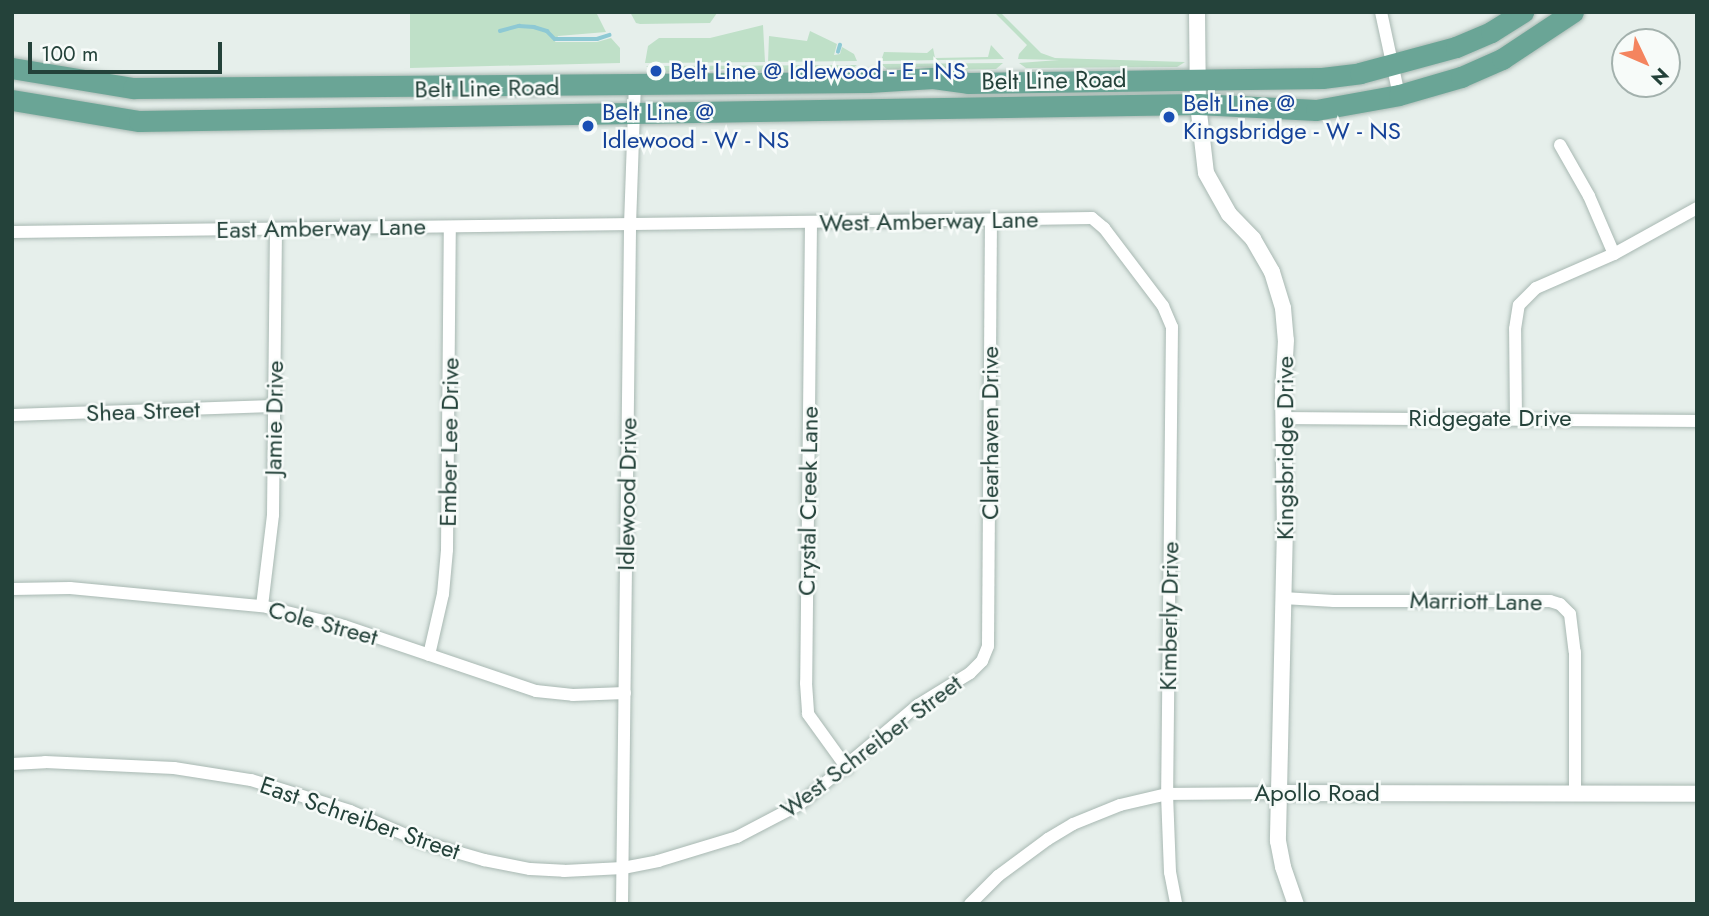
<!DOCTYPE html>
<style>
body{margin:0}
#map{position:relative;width:1709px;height:916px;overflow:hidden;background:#e6efeb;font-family:Jost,sans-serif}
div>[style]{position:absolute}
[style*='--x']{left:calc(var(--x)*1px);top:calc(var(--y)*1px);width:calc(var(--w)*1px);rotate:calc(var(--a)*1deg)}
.green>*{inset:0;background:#bfe0c8}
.stream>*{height:3.5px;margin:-1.75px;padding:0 1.75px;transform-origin:1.75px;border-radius:1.75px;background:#8ec9d4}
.roads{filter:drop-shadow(0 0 2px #a8b8b2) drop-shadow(0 0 2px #a8b8b2)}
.minor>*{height:12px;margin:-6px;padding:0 6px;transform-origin:6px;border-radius:6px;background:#fff}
.tertiary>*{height:16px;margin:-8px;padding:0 8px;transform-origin:8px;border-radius:8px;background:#fff}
.primary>*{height:21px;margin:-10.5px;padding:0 10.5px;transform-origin:10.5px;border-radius:10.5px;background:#6aa596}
.dots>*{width:19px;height:19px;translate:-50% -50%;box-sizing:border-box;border:4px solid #f7fbf9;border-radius:50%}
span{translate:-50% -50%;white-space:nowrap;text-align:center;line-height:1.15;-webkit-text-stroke:5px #f7fbf9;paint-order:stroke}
.transit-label{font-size:24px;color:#164399}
.left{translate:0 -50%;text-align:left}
.street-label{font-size:24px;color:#24423a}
.frame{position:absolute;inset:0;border:14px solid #24423a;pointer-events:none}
.north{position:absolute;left:1611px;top:28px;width:70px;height:70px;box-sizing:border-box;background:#f7fbf9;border:2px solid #a3b1ad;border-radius:50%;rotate:134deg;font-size:19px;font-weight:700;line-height:28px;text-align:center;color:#24423a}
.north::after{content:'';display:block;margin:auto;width:24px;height:32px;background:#f4845f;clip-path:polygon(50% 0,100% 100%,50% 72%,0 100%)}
.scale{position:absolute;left:28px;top:42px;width:194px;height:32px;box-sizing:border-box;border:4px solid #24423a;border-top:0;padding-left:9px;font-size:21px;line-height:24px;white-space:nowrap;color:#24423a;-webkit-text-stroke:5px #f7fbf9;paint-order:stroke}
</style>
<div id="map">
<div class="green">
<i style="clip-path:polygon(410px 12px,596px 12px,606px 32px,558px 36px,555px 42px,597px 42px,611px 38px,620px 48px,620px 63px,410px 68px)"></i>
<i style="clip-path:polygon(630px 12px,717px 12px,717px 13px,710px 23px,640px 24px,636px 23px)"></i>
<i style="clip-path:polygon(994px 12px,1000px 12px,1041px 53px,1055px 58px,1185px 62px,1177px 67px,1026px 68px,1019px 63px,1059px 60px,1018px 59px,1019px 54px,1027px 45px)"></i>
<i style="clip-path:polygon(763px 25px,765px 62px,645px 63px,648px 46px,659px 38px,710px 38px)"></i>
<i style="clip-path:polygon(810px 31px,837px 44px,834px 55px,840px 54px,842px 47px,854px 54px,857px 61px,768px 62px,769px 36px,807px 41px)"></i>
<i style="clip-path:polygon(991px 45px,1004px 59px,881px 61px,884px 52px,927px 53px,933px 48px,935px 58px,988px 57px)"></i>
<i style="clip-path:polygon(1003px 63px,996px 69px,949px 70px,918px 67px,888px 70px,881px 64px)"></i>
<i style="clip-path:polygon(857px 65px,849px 71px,729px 72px,724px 69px,658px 73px,646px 66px)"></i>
</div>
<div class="stream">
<i style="--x:500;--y:31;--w:20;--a:-15"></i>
<i style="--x:519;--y:26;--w:15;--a:4"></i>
<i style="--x:534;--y:27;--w:14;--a:17"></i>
<i style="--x:547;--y:31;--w:11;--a:45"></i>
<i style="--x:555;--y:39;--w:42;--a:0"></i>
<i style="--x:597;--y:39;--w:13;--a:-18"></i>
<i style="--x:838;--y:52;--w:7;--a:-74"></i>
</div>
<div class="roads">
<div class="minor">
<i style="--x:1381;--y:12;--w:85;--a:77.8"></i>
<i style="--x:1560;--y:145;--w:59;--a:60.4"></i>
<i style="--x:1589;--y:196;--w:63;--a:66.7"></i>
<i style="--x:811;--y:222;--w:461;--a:90.6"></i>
<i style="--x:806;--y:683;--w:31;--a:86"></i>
<i style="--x:808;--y:714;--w:67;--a:54.2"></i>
<i style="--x:12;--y:232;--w:1080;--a:-0.74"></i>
<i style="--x:1092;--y:218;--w:16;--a:40"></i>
<i style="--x:1104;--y:228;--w:98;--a:52.9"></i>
<i style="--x:1163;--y:306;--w:23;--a:67"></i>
<i style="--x:1172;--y:327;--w:467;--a:90.6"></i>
<i style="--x:1167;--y:794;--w:78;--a:87.8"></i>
<i style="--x:1170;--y:872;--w:33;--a:79"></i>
<i style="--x:12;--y:415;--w:262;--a:-2"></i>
<i style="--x:1283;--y:418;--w:414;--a:0.4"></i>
<i style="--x:1516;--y:418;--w:89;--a:-90.6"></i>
<i style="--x:1515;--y:329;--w:24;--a:-81"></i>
<i style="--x:1519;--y:305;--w:24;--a:-45"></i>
<i style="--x:1536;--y:288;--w:85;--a:-23.6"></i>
<i style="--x:1614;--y:254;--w:95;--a:-29"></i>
<i style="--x:12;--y:589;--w:58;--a:-1"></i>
<i style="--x:70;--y:588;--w:193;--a:5.4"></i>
<i style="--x:262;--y:606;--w:84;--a:13.7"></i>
<i style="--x:344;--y:626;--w:203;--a:18.7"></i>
<i style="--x:536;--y:691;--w:37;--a:6"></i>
<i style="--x:573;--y:695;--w:52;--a:-2.2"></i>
<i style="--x:1283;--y:598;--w:51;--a:3.4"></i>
<i style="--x:1334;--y:601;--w:216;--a:0"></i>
<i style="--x:1550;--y:601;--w:10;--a:17"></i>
<i style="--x:1560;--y:604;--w:14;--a:45"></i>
<i style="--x:1570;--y:614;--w:38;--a:83"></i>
<i style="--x:1575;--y:652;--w:141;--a:90"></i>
<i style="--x:262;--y:606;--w:92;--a:-83.1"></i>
<i style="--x:273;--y:515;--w:286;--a:-89.4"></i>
<i style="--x:429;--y:655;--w:63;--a:-77.1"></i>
<i style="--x:443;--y:594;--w:44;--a:-84.8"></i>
<i style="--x:447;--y:550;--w:323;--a:-89.5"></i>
<i style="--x:12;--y:764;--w:33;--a:-3"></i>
<i style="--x:45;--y:762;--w:129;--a:2.7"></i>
<i style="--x:174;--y:768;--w:78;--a:8.9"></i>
<i style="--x:251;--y:780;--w:104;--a:17.4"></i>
<i style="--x:350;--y:811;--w:78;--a:23.3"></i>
<i style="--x:422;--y:842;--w:65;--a:16.2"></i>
<i style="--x:484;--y:860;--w:47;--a:11.1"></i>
<i style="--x:530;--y:869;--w:34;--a:3"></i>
<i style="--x:564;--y:871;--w:59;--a:-2.9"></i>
<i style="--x:623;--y:868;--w:36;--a:-11"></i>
<i style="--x:658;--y:861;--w:83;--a:-16.9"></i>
<i style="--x:737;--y:837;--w:71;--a:-27.6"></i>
<i style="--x:800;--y:804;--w:154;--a:-40"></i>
<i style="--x:918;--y:705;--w:61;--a:-31.6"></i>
<i style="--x:970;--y:673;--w:17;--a:-45"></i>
<i style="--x:982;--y:661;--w:16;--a:-68"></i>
<i style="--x:988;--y:646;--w:425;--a:-89.6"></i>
<i style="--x:622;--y:904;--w:679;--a:-89.32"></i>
<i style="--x:630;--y:225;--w:141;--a:-88"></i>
<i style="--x:970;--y:904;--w:40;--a:-45"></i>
<i style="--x:998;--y:876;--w:62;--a:-36.5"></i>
<i style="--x:1048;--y:839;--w:29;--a:-31"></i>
<i style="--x:1073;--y:824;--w:51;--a:-22"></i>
<i style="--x:1120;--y:805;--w:48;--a:-13.2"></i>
<i style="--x:1167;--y:794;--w:113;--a:-0.5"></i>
</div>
<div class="tertiary">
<i style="--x:1197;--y:12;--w:92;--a:89.4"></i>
<i style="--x:1198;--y:104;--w:69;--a:83.4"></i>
<i style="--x:1206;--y:173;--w:47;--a:60.7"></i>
<i style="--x:1229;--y:214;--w:35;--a:46"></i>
<i style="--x:1253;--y:239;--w:38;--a:60"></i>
<i style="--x:1272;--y:272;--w:38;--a:73"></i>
<i style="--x:1283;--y:308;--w:32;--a:85"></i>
<i style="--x:1286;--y:340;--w:52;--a:93.3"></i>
<i style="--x:1283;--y:392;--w:135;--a:89.2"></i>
<i style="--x:1285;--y:527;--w:314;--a:91.3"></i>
<i style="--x:1278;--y:841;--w:26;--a:79"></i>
<i style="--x:1283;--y:867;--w:39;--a:71"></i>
<i style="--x:1280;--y:793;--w:417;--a:0.1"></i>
</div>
<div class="primary">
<i style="--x:12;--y:68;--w:123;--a:9.4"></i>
<i style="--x:133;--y:88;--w:735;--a:-0.47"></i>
<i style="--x:868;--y:82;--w:65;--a:-3.5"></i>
<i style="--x:933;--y:78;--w:35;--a:8"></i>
<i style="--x:968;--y:83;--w:354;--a:-0.8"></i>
<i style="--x:1322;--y:78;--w:38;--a:-7"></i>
<i style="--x:1360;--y:73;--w:99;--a:-15.2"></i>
<i style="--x:1456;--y:47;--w:38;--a:-23"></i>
<i style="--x:1491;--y:32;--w:38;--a:-32"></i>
<i style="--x:12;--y:100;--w:129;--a:9.4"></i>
<i style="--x:139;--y:121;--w:1059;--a:-0.92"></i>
<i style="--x:1198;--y:104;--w:118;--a:2.9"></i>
<i style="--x:1316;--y:110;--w:84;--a:-10.2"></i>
<i style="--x:1399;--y:95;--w:65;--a:-16.2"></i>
<i style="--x:1461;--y:77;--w:45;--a:-23.7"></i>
<i style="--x:1502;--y:59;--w:85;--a:-33.5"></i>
</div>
</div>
<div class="dots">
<i style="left:656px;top:71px;background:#1a4fb4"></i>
<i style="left:1169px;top:117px;background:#1a4fb4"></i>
<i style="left:588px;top:126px;background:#1a4fb4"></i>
</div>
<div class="transit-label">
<span class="left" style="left:670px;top:71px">Belt Line @ Idlewood - E - NS</span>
<span class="left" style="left:1183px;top:117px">Belt Line @<br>Kingsbridge - W - NS</span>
<span class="left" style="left:602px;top:126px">Belt Line @<br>Idlewood - W - NS</span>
</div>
<div class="street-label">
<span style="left:1054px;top:80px;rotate:-1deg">Belt Line Road</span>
<span style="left:487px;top:88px;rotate:-1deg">Belt Line Road</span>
<span style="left:929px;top:221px;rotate:-1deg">West Amberway Lane</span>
<span style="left:321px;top:228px;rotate:-1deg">East Amberway Lane</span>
<span style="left:143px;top:411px;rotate:-2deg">Shea Street</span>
<span style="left:274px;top:418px;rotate:-89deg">Jamie Drive</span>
<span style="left:1490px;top:418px">Ridgegate Drive</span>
<span style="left:990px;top:433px;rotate:-90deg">Clearhaven Drive</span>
<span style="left:449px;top:442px;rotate:-89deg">Ember Lee Drive</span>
<span style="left:1285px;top:448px;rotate:-90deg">Kingsbridge Drive</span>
<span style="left:627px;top:494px;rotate:-89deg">Idlewood Drive</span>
<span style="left:808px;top:501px;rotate:-89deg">Crystal Creek Lane</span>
<span style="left:1476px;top:601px;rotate:1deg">Marriott Lane</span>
<span style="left:1169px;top:616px;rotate:-89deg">Kimberly Drive</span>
<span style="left:323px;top:623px;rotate:15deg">Cole Street</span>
<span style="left:871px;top:746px;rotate:-37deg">West Schreiber Street</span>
<span style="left:1317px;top:793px">Apollo Road</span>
<span style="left:360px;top:818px;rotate:19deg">East Schreiber Street</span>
</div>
<div class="frame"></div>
<div class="north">N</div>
<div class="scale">100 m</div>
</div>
